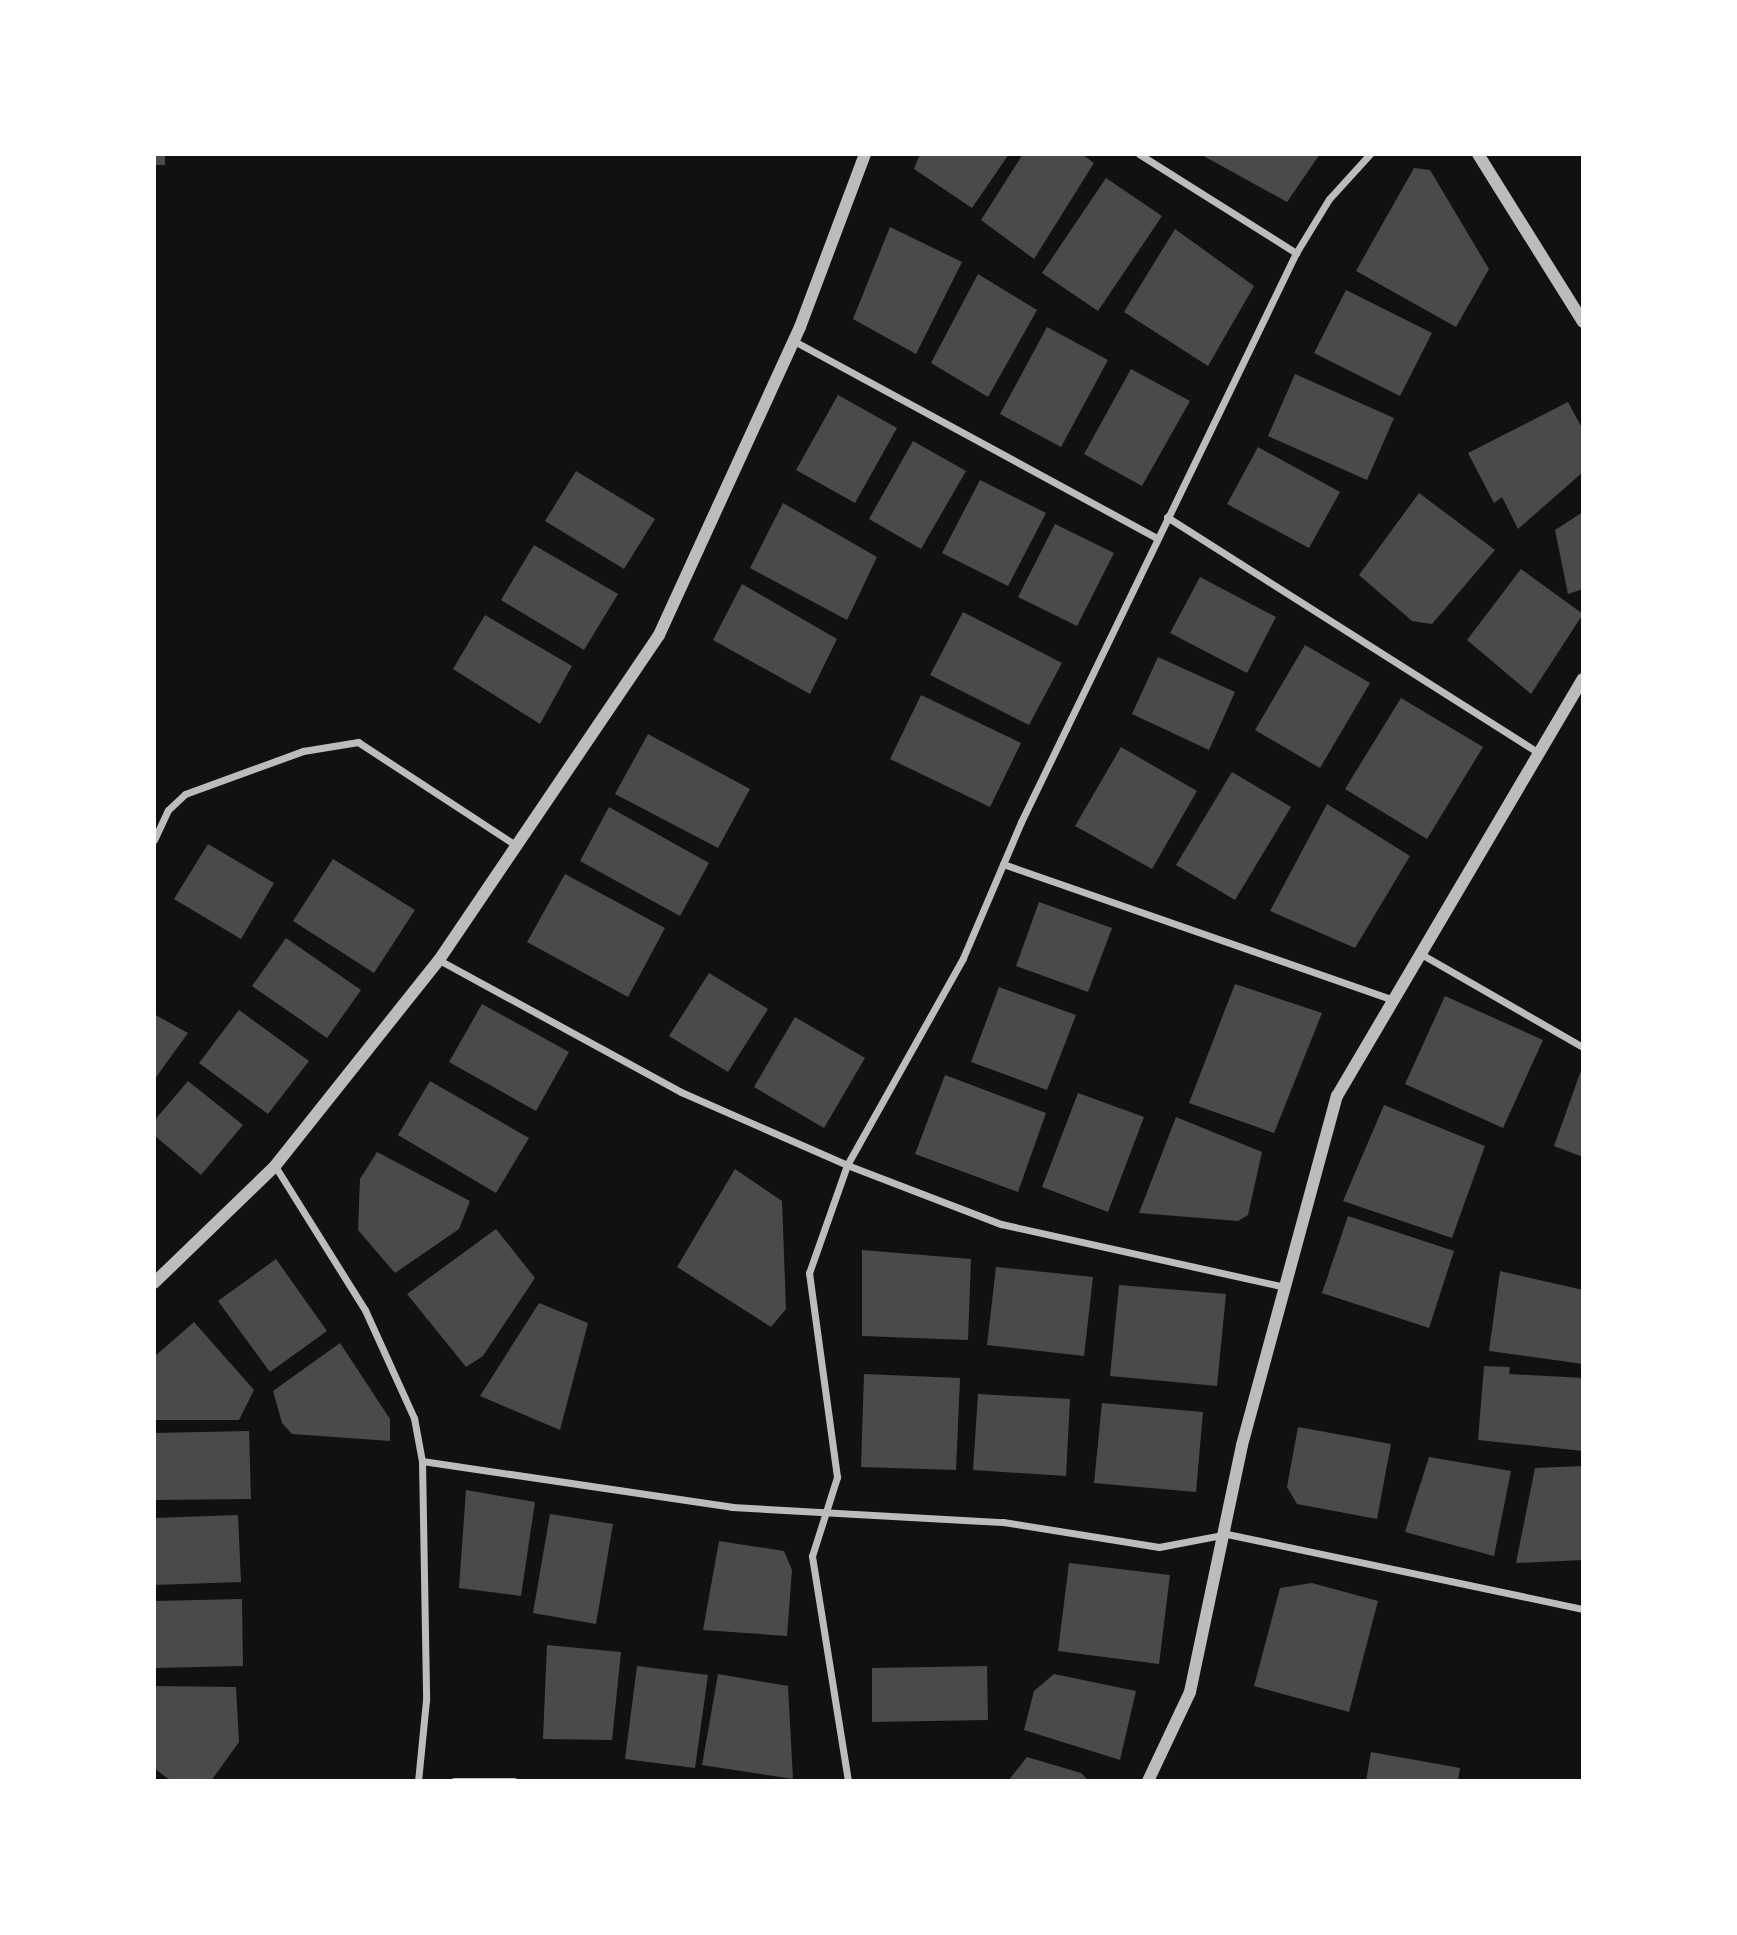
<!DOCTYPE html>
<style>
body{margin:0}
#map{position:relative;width:1737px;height:1935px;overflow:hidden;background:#111;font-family:"Exo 2",sans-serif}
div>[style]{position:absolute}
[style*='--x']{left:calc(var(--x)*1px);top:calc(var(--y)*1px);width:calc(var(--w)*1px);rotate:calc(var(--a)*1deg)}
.building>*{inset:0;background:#4a4a4a}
.minor>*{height:7px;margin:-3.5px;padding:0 3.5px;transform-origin:3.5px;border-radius:3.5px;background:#bcbcbc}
.tertiary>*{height:12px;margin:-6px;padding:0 6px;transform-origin:6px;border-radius:6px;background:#bcbcbc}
span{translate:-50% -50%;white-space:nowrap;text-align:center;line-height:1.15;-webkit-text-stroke:5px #fff;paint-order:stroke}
.frame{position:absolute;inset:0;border:156px solid #fff;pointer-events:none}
</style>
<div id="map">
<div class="building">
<i style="clip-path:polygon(154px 154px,165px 154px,165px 165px,154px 165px)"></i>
<i style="clip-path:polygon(920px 154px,1009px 154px,972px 208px,914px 169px)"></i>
<i style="clip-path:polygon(1023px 154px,1082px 154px,1094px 163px,1034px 259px,981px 220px)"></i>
<i style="clip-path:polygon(1200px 154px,1320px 154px,1287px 202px)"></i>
<i style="clip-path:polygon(1414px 168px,1430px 170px,1489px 269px,1456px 327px,1356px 271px)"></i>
<i style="clip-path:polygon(1106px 178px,1162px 216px,1098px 311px,1042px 273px)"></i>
<i style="clip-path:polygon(890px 227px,962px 262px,916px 354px,853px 319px)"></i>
<i style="clip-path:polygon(1175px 229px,1254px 286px,1208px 366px,1124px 312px)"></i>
<i style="clip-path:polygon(978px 274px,1037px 310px,988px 397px,931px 363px)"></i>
<i style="clip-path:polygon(1346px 290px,1432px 333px,1400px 396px,1314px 353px)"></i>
<i style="clip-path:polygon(1047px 327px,1108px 360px,1061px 447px,1000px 414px)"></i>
<i style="clip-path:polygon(1131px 369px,1190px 401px,1142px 486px,1084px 454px)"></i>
<i style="clip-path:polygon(1295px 374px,1394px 418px,1367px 480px,1268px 436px)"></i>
<i style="clip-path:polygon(838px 395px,897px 428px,855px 503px,796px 470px)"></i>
<i style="clip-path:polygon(1568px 402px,1583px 430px,1583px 472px,1518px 529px,1502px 497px,1494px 503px,1468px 453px)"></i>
<i style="clip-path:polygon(913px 441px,966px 471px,921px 549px,869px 519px)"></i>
<i style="clip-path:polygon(1258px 447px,1340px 492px,1309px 548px,1227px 504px)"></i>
<i style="clip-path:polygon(576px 471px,655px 519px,624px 569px,545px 521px)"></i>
<i style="clip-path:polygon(980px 480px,1046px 513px,1008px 586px,942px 553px)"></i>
<i style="clip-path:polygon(1419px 493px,1495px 550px,1432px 624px,1412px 621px,1359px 575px)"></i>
<i style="clip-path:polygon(783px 503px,877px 557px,847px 620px,750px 568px)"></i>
<i style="clip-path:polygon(1583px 512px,1583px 589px,1568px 594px,1555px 530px)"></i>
<i style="clip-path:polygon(1055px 524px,1114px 553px,1077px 626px,1018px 597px)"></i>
<i style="clip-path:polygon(534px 545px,618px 594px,584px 650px,501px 600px)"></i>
<i style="clip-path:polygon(1521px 569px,1583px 614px,1531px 694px,1467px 640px)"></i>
<i style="clip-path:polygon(1200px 577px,1276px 617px,1247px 673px,1170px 633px)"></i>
<i style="clip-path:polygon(742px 584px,837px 639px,810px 694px,713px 640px)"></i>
<i style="clip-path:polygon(963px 612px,1062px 663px,1029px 725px,930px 675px)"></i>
<i style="clip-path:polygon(485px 615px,572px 666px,540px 724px,453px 669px)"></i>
<i style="clip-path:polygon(1305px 645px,1370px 683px,1320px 768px,1255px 730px)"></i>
<i style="clip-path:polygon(1158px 657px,1235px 692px,1209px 750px,1132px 714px)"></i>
<i style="clip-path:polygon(921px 695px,1021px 743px,990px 807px,890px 759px)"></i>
<i style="clip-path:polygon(1401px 698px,1483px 747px,1427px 839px,1345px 789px)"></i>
<i style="clip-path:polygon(648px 734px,750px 789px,718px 848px,615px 794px)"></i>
<i style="clip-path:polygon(1121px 747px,1197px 791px,1152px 869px,1075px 826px)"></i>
<i style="clip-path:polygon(1232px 772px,1291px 807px,1235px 900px,1176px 865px)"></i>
<i style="clip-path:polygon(1327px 804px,1410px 856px,1355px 948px,1270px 911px)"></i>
<i style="clip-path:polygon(609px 807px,709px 863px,680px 916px,580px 861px)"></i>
<i style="clip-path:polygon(208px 844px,274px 883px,241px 939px,174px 899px)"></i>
<i style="clip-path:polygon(333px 859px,415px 910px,374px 973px,293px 921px)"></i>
<i style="clip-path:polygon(565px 874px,665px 928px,628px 997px,527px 942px)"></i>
<i style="clip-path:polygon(1039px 902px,1112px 928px,1088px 992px,1016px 966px)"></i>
<i style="clip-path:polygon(286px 938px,361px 990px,327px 1038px,252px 986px)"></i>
<i style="clip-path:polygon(709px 973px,768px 1009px,728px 1072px,669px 1036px)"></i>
<i style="clip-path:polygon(1235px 984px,1322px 1013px,1274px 1133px,1189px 1103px)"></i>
<i style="clip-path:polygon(999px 987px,1076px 1015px,1047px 1090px,971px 1062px)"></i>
<i style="clip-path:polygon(1445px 996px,1543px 1040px,1503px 1128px,1405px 1084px)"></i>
<i style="clip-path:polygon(482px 1004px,569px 1052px,536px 1111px,449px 1062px)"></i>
<i style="clip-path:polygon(239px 1010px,309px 1061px,268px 1114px,199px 1063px)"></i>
<i style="clip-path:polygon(154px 1014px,188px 1033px,154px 1080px)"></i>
<i style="clip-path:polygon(795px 1017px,865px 1058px,824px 1128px,754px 1087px)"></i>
<i style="clip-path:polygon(1583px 1065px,1583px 1157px,1554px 1146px)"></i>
<i style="clip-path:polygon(945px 1075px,1046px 1113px,1018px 1192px,915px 1154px)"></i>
<i style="clip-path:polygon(188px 1081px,243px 1125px,201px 1175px,154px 1135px,154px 1121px)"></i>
<i style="clip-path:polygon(430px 1081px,529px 1138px,496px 1193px,398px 1135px)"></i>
<i style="clip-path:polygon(1078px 1093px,1144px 1117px,1108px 1212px,1042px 1187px)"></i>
<i style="clip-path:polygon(1384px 1105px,1485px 1146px,1452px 1238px,1343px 1201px)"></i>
<i style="clip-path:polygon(1176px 1117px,1262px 1152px,1248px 1215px,1238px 1221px,1139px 1213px)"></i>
<i style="clip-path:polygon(377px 1152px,470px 1201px,459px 1229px,395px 1273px,358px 1230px,360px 1179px)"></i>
<i style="clip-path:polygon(735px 1169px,782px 1201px,786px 1309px,771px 1327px,677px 1267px)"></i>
<i style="clip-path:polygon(1348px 1216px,1454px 1251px,1429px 1328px,1322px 1293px)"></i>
<i style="clip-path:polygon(496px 1229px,535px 1278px,483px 1356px,466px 1367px,407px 1294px)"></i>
<i style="clip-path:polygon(862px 1250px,971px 1259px,968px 1340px,862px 1336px)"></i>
<i style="clip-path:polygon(276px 1259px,327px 1331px,270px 1372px,218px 1301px)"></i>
<i style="clip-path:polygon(996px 1267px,1093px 1277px,1084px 1356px,987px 1345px)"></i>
<i style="clip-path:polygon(1500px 1271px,1583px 1290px,1583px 1364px,1489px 1351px)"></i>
<i style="clip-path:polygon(1119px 1285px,1226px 1294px,1217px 1386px,1110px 1376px)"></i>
<i style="clip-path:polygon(539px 1303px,588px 1323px,560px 1430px,480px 1396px)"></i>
<i style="clip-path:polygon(194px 1322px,254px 1390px,239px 1420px,154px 1420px,154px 1357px)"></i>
<i style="clip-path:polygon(340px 1343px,390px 1419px,390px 1441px,292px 1434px,282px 1423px,273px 1391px)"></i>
<i style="clip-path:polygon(1484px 1366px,1510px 1367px,1509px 1374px,1583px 1378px,1583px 1451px,1478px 1440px)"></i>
<i style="clip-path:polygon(864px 1374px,960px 1378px,956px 1470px,861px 1467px)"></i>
<i style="clip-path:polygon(978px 1394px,1070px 1399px,1066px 1476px,973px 1470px)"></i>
<i style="clip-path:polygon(1102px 1403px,1203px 1412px,1196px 1492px,1094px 1483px)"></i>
<i style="clip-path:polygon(1298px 1427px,1391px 1444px,1377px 1519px,1297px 1504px,1287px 1487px)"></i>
<i style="clip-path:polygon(249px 1431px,251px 1499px,154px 1500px,154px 1433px)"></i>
<i style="clip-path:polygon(1429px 1457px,1511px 1471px,1494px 1556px,1405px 1532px)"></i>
<i style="clip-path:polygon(1583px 1466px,1583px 1560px,1516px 1563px,1535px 1468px)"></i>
<i style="clip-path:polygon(466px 1490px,535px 1502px,521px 1596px,459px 1588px)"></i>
<i style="clip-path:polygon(550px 1514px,613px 1524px,596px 1624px,533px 1613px)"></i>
<i style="clip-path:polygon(238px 1515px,241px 1582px,154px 1585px,154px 1518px)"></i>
<i style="clip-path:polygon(719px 1541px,784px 1551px,792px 1570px,787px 1636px,703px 1630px)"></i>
<i style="clip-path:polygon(1069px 1563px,1170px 1575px,1159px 1664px,1058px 1651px)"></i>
<i style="clip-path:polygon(1312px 1583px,1378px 1601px,1349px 1712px,1254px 1686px,1280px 1588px)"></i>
<i style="clip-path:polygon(242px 1599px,243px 1666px,154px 1668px,154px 1601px)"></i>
<i style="clip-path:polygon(547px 1645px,621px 1652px,612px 1740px,543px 1739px)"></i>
<i style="clip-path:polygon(637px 1666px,708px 1675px,695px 1768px,625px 1759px)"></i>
<i style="clip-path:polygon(987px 1666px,988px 1720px,872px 1722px,872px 1668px)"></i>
<i style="clip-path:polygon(718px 1674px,788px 1686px,793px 1779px,702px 1765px)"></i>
<i style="clip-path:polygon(1054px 1674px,1136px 1691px,1120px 1760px,1024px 1730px,1034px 1691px)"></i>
<i style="clip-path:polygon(154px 1686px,236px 1687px,239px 1742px,211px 1781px,171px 1781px,154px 1768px)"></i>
<i style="clip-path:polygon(1371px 1752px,1460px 1768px,1458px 1781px,1366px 1781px)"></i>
<i style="clip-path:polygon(1027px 1757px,1081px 1773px,1089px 1781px,1008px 1781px)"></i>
</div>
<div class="minor">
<i style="--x:1139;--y:154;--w:186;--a:32.2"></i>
<i style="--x:794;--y:341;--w:413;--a:28.5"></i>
<i style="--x:1167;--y:517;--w:442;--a:32.4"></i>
<i style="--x:154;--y:840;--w:33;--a:-65"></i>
<i style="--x:168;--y:810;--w:23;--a:-43"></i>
<i style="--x:185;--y:794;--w:126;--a:-20"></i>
<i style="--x:303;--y:751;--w:56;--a:-9.3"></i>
<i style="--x:358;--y:742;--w:190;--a:33.2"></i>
<i style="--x:1003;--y:864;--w:414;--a:19.2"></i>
<i style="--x:1421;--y:954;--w:187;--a:29.9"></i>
<i style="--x:439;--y:960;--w:276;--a:28.6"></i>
<i style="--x:681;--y:1092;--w:181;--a:23.7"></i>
<i style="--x:847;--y:1165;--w:165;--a:21"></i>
<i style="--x:1001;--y:1224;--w:291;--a:12.5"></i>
<i style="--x:275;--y:1166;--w:170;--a:58"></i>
<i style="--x:365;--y:1310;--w:119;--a:65.6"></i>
<i style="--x:414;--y:1418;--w:44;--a:79.5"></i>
<i style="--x:422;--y:1461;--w:239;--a:89"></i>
<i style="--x:426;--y:1700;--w:81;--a:95.6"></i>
<i style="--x:422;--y:1461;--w:313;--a:8.4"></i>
<i style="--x:732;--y:1507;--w:271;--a:3.2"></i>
<i style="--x:1003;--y:1522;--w:158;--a:9.1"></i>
<i style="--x:1159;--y:1547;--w:69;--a:-10.8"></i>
<i style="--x:1227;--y:1534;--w:364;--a:11.9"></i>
<i style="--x:454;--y:1781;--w:60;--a:0"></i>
<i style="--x:848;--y:1781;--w:228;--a:-99.1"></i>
<i style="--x:812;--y:1556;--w:83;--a:-72.4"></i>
<i style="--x:837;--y:1477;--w:206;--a:-97.8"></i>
<i style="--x:809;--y:1273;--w:114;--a:-70.6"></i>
<i style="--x:847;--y:1165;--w:237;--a:-60.7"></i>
<i style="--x:963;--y:958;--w:148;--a:-66.9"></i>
<i style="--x:1021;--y:822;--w:632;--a:-64.21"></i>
<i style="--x:1296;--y:253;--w:63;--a:-58.6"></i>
<i style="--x:1329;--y:199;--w:61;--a:-47.7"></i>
</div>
<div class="tertiary">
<i style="--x:1478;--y:154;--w:198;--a:58"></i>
<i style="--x:154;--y:1283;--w:168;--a:-44"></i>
<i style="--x:275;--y:1166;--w:263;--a:-51.5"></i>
<i style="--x:439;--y:960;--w:392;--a:-55.9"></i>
<i style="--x:659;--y:635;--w:339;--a:-65.4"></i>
<i style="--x:800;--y:327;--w:185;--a:-69.4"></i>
<i style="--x:1148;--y:1781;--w:98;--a:-64.7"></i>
<i style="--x:1190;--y:1692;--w:252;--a:-78.1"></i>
<i style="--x:1242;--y:1445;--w:362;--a:-74.8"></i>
<i style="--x:1337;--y:1096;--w:484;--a:-59.5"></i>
</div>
<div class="frame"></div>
</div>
